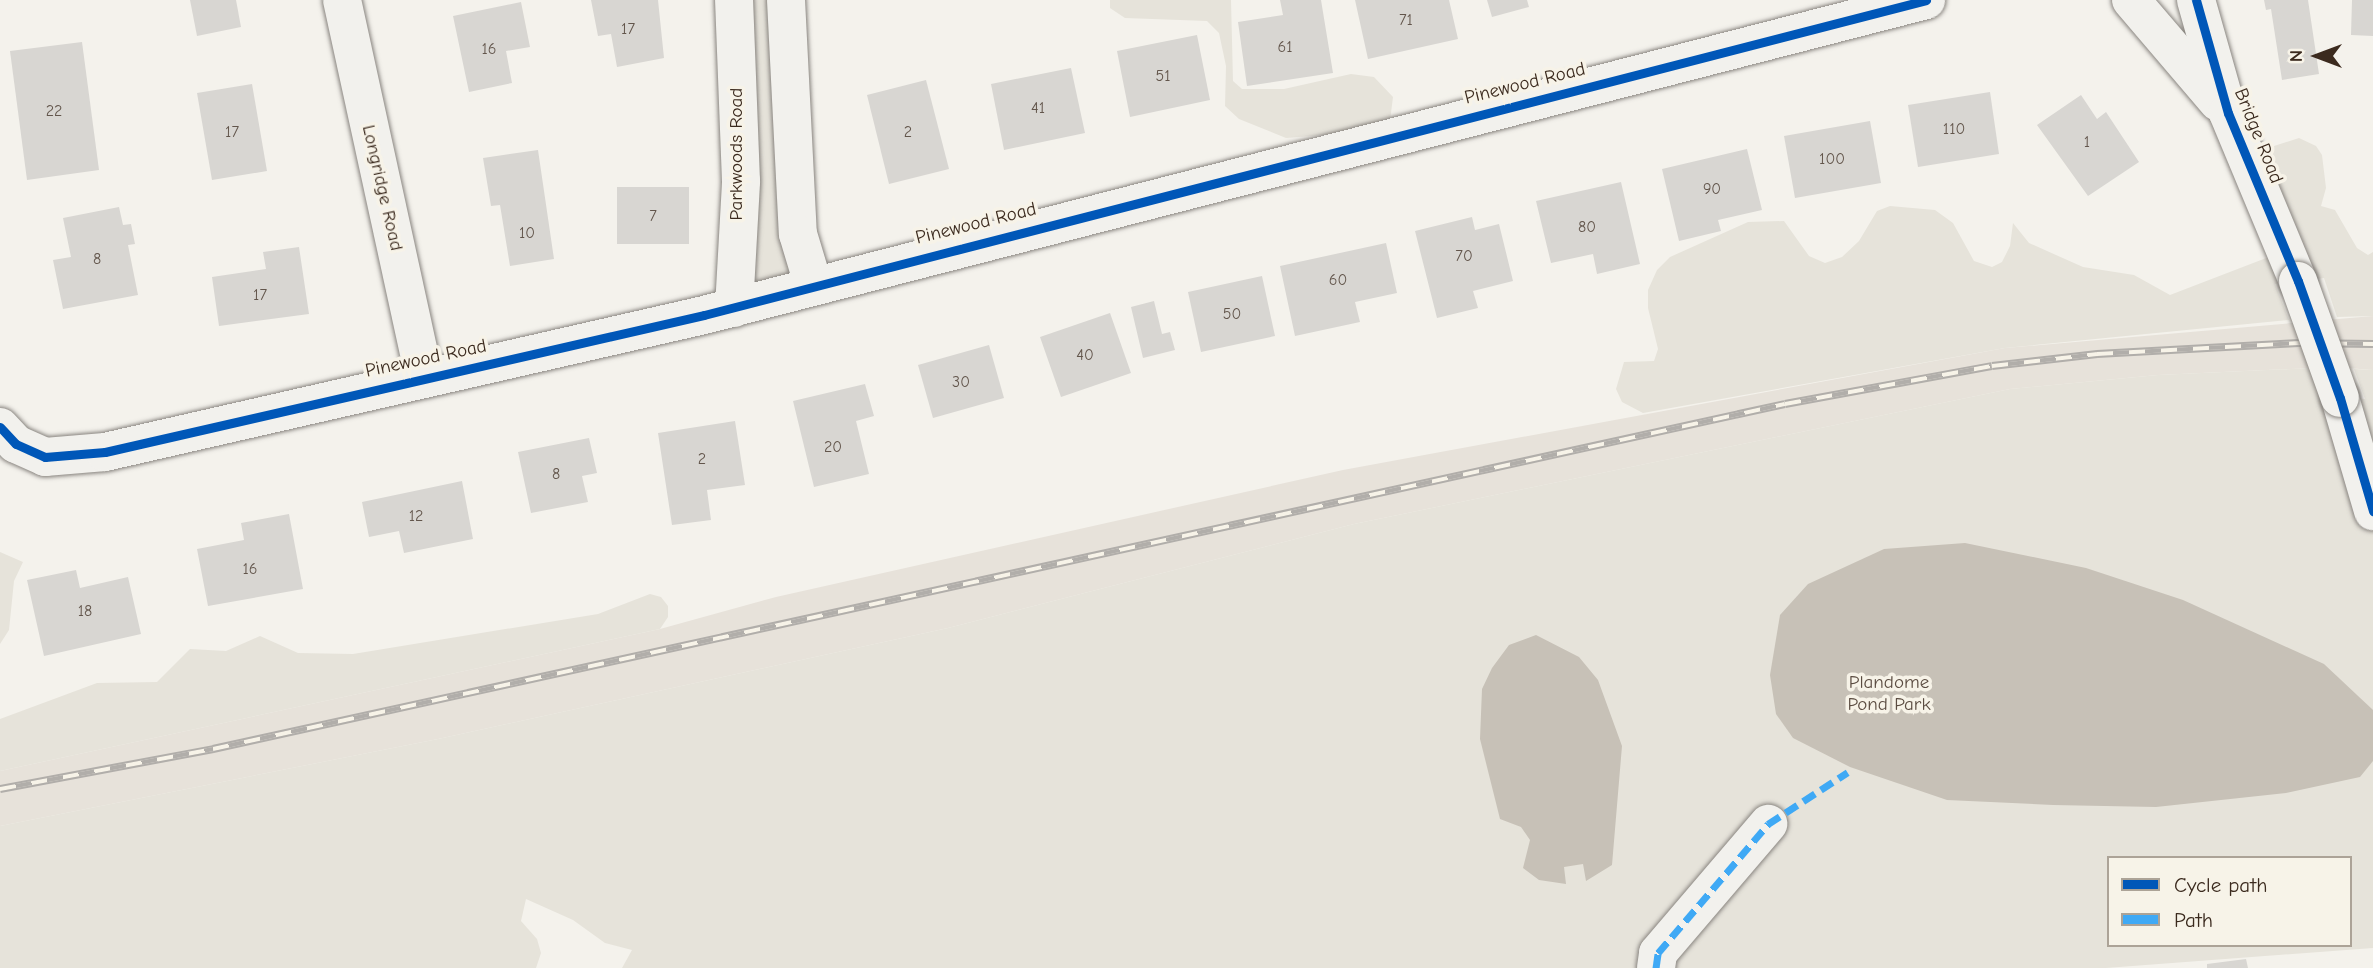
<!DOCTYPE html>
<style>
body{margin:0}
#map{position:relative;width:2373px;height:968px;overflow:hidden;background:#f4f2ec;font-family:"Comic Neue",sans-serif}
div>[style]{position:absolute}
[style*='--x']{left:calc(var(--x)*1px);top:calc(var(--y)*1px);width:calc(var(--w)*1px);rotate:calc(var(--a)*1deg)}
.built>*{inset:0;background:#e7e2da}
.green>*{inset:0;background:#e6e3da}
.water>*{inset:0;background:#c7c1b7}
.building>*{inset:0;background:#d8d6d2}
.roads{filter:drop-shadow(0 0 2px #898580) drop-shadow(0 0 2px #898580)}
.minor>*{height:38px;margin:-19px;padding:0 19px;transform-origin:19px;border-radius:19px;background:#f2f1ed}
.rail>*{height:8px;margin-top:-4px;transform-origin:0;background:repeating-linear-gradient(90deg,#f7f3e8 0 16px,#b1aeaa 0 32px);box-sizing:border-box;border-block:2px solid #b1aeaa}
.bridges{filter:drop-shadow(0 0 2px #898580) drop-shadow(0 0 2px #898580)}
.minor-bridge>*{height:38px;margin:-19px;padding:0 19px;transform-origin:19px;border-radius:19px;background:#f2f1ed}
.quiet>*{height:7px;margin-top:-3.5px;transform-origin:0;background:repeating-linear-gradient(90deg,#3fa9f5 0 14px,transparent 0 21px)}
.cycleway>*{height:9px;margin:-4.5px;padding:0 4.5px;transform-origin:4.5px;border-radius:4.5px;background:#0057b8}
span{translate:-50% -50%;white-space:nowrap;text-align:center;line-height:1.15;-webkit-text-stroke:7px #f7f3e8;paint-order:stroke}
.number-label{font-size:16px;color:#62554b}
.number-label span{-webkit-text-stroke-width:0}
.street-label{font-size:19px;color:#3b2a1e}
.park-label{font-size:19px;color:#5b4c41}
.legend{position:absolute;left:2107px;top:856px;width:245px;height:91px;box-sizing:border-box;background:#f7f3e8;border:2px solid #aca397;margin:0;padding:9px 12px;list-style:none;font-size:21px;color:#3b2a1e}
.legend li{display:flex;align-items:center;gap:14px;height:35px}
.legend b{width:35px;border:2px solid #aca397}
.north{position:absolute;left:2282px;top:21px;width:70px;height:70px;-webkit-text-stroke:5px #f7f3e8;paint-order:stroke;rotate:270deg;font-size:19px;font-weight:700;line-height:28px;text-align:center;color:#3b2a1e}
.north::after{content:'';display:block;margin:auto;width:24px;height:32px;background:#3b2a1e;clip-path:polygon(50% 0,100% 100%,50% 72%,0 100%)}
</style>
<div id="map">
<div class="built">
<i style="clip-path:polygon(2373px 316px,2373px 370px,2333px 367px,2158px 375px,2010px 389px,1354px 524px,948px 628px,438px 739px,0 826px,0 771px,660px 629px,776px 597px,1343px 470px,2005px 348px)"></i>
</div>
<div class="green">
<i style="clip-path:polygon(734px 0,786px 0,813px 284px,734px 308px)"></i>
<i style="clip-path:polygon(1110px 0,1231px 0,1233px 81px,1242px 89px,1284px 89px,1351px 74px,1374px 77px,1393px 97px,1390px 121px,1374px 131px,1286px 138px,1239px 119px,1225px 106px,1226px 66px,1219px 33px,1207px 21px,1125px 18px,1110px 8px)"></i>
<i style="clip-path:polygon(2299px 138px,2316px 146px,2322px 155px,2326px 188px,2321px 206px,2335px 210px,2357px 248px,2368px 255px,2373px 252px,2373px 316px,2337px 317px,2324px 278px,2275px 284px,2289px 320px,2005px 348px,1643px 413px,1622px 402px,1616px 389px,1624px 362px,1654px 361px,1658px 349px,1648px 308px,1648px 290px,1657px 270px,1670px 257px,1748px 222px,1784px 221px,1809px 256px,1825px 263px,1842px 257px,1859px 241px,1877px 211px,1890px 206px,1935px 210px,1953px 223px,1974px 261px,1992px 267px,2002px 262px,2010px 246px,2013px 223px,2029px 243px,2083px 267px,2134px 275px,2170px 295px,2287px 250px,2246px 155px)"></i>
<i style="clip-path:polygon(evenodd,2333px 367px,2343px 398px,2365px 399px,2354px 369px,2373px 370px,2373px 948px,2106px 968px,622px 968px,632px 950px,605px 943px,573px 920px,526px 899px,521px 921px,537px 939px,541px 953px,536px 968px,0 968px,0 826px,438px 739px,948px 628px,1354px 524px,2010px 389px,2158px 375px,2333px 367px,2109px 858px,2350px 858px,2350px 945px,2109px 945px,2109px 858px)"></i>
<i style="clip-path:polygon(0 552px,23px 562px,14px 581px,9px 630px,0 644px)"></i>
<i style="clip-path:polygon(650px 594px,661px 597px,668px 606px,668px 617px,660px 629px,0 771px,0 719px,97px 683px,157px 682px,190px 649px,226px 651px,260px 636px,298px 653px,353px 654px,598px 614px)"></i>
</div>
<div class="water">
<i style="clip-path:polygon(1965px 543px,2086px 568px,2183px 600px,2324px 664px,2373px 710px,2373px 761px,2360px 777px,2286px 793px,2156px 807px,2053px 805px,1947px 800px,1850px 767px,1793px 738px,1776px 714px,1770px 675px,1780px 615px,1808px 584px,1884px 549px)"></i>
<i style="clip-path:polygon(1536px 635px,1579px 657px,1598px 680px,1622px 746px,1612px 865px,1586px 881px,1583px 864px,1564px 867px,1566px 884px,1539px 880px,1523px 868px,1530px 840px,1521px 827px,1500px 819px,1480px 739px,1482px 689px,1492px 668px,1509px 645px)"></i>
</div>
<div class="building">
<i style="clip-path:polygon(190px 0,236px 0,241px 27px,197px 36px)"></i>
<i style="clip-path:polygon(591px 0,658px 0,664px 58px,617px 67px,611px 34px,598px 36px)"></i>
<i style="clip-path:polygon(1280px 0,1321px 0,1333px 73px,1247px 86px,1238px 22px,1283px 15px)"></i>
<i style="clip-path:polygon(1355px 0,1449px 0,1458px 39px,1368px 59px)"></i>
<i style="clip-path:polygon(1487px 0,1527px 0,1529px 7px,1492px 17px)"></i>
<i style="clip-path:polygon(2264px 0,2308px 0,2319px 74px,2282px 80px,2271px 9px,2266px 10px)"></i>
<i style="clip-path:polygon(2352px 0,2373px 0,2373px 36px,2351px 35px)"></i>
<i style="clip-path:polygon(521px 2px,530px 47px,506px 51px,512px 83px,469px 92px,453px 16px)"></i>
<i style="clip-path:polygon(1197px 35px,1210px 100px,1130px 117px,1117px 51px)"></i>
<i style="clip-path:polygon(82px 42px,99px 170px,27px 180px,10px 51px)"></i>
<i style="clip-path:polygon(1071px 68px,1085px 133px,1004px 150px,991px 84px)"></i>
<i style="clip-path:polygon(926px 80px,949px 169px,889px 184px,867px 95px)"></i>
<i style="clip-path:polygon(252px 84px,267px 171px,212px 180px,197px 93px)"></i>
<i style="clip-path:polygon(1990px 92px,1999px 154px,1918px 167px,1908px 105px)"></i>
<i style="clip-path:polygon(2081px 95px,2097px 119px,2106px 112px,2139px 162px,2088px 196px,2037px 125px)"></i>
<i style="clip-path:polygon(1870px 121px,1881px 183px,1795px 198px,1784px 136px)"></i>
<i style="clip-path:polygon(1747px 149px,1762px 210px,1718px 220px,1721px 231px,1679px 241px,1662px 169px)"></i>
<i style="clip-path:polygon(538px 150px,554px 259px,510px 266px,500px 205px,491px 206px,483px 158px)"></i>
<i style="clip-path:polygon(1621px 182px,1640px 264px,1597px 274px,1593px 254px,1551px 263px,1536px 201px)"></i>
<i style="clip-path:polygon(617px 187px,689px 187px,689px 244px,617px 244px)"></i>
<i style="clip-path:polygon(119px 207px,123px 225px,131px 224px,135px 244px,128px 245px,138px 295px,63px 309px,53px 260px,71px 257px,63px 218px)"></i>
<i style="clip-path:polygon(1472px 217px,1475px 230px,1499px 224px,1513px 281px,1473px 291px,1478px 308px,1437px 318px,1415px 231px)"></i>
<i style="clip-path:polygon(1386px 243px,1397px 293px,1355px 302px,1360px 322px,1295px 336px,1280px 266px)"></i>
<i style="clip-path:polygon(299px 247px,309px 314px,219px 326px,212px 277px,266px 269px,263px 252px)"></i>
<i style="clip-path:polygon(1262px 276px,1275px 336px,1201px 352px,1188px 292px)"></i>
<i style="clip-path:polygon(1154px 301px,1162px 334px,1170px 332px,1175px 350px,1143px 358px,1131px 307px)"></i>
<i style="clip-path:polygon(1110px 313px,1131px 373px,1061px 397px,1040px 337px)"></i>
<i style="clip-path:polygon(989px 345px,1004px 398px,933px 418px,918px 365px)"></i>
<i style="clip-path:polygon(865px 384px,874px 416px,856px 421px,869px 474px,814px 487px,793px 401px)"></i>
<i style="clip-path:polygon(735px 421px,745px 485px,707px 490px,711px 520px,672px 525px,658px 433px)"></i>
<i style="clip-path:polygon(589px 438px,597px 473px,582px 476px,588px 502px,531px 513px,518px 452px)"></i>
<i style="clip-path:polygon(462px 481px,473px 539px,404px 553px,399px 531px,369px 537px,362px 502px)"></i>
<i style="clip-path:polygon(289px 514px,303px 589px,208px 606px,197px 549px,244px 540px,241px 523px)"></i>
<i style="clip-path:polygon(76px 570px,80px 588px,128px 577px,141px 634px,44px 656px,27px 580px)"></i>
<i style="clip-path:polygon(2246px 959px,2248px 968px,2207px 968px,2207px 964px)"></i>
</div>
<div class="roads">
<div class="minor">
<i style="--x:342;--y:0;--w:386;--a:77.7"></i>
<i style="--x:786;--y:0;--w:234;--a:87.1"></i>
<i style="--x:798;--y:234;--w:52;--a:73.3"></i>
<i style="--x:2131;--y:0;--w:134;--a:49.5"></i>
<i style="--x:2196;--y:0;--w:117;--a:74.2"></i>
<i style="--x:2228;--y:113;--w:182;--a:67.4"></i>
<i style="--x:734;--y:308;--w:127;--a:-86.8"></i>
<i style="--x:741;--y:181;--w:181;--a:-92.2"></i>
<i style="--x:2340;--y:398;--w:118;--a:73.7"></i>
<i style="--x:0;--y:427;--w:23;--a:47"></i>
<i style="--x:16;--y:444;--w:32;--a:24"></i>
<i style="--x:45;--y:457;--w:60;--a:-4.8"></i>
<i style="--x:105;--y:452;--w:614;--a:-12.88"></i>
<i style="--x:704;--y:315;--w:1262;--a:-14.45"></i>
<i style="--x:1656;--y:968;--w:15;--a:-82"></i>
<i style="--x:1658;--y:953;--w:170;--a:-49.5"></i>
</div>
</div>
<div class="rail">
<i style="--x:0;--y:789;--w:217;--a:-10.6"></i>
<i style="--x:213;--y:749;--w:1609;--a:-12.38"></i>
<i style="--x:1785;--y:404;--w:210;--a:-10.4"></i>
<i style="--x:1992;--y:366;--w:106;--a:-6.5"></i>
<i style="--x:2097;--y:354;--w:202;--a:-3.1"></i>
<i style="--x:2299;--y:343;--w:74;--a:0.8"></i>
</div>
<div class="bridges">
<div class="minor-bridge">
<i style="--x:2298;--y:281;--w:124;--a:70.3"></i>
</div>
</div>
<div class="quiet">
<i style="--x:1656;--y:968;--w:15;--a:-82"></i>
<i style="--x:1658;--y:953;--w:170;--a:-49.5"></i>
<i style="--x:1768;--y:824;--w:95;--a:-33"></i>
</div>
<div class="cycleway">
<i style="--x:2196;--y:0;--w:117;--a:74.2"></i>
<i style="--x:2228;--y:113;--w:182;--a:67.4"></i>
<i style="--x:2298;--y:281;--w:124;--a:70.3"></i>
<i style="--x:2340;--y:398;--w:118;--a:73.7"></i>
<i style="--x:0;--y:427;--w:23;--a:47"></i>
<i style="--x:16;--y:444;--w:32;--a:24"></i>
<i style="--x:45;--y:457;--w:60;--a:-4.8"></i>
<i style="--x:105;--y:452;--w:614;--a:-12.88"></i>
<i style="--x:704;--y:315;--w:1262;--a:-14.45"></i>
</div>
<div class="number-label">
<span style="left:1406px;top:20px">71</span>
<span style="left:628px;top:29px">17</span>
<span style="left:1285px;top:47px">61</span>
<span style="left:489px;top:49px">16</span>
<span style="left:1163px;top:76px">51</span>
<span style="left:1038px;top:108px">41</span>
<span style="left:54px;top:111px">22</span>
<span style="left:1954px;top:129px">110</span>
<span style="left:232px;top:132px">17</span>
<span style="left:908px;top:132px">2</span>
<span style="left:2087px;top:142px">1</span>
<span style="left:1832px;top:159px">100</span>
<span style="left:1712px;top:189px">90</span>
<span style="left:653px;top:216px">7</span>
<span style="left:1587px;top:227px">80</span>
<span style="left:527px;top:233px">10</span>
<span style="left:1464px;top:256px">70</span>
<span style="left:97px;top:259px">8</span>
<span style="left:1338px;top:280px">60</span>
<span style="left:260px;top:295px">17</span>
<span style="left:1232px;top:314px">50</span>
<span style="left:1085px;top:355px">40</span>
<span style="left:961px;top:382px">30</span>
<span style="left:833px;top:447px">20</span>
<span style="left:702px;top:459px">2</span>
<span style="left:556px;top:474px">8</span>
<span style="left:416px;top:516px">12</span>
<span style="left:250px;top:569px">16</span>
<span style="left:85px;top:611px">18</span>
</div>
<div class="street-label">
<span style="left:1525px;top:84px;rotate:-14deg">Pinewood Road</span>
<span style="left:2258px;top:136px;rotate:68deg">Bridge Road</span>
<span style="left:737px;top:154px;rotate:-90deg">Parkwoods Road</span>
<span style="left:382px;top:188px;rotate:77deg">Longridge Road</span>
<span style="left:976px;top:224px;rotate:-14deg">Pinewood Road</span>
<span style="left:426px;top:359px;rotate:-12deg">Pinewood Road</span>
</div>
<div class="park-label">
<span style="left:1889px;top:694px">Plandome<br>Pond Park</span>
</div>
<ul class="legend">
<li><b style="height:9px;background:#0057b8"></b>Cycle path</li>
<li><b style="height:9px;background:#3fa9f5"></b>Path</li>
</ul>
<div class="north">N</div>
</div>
